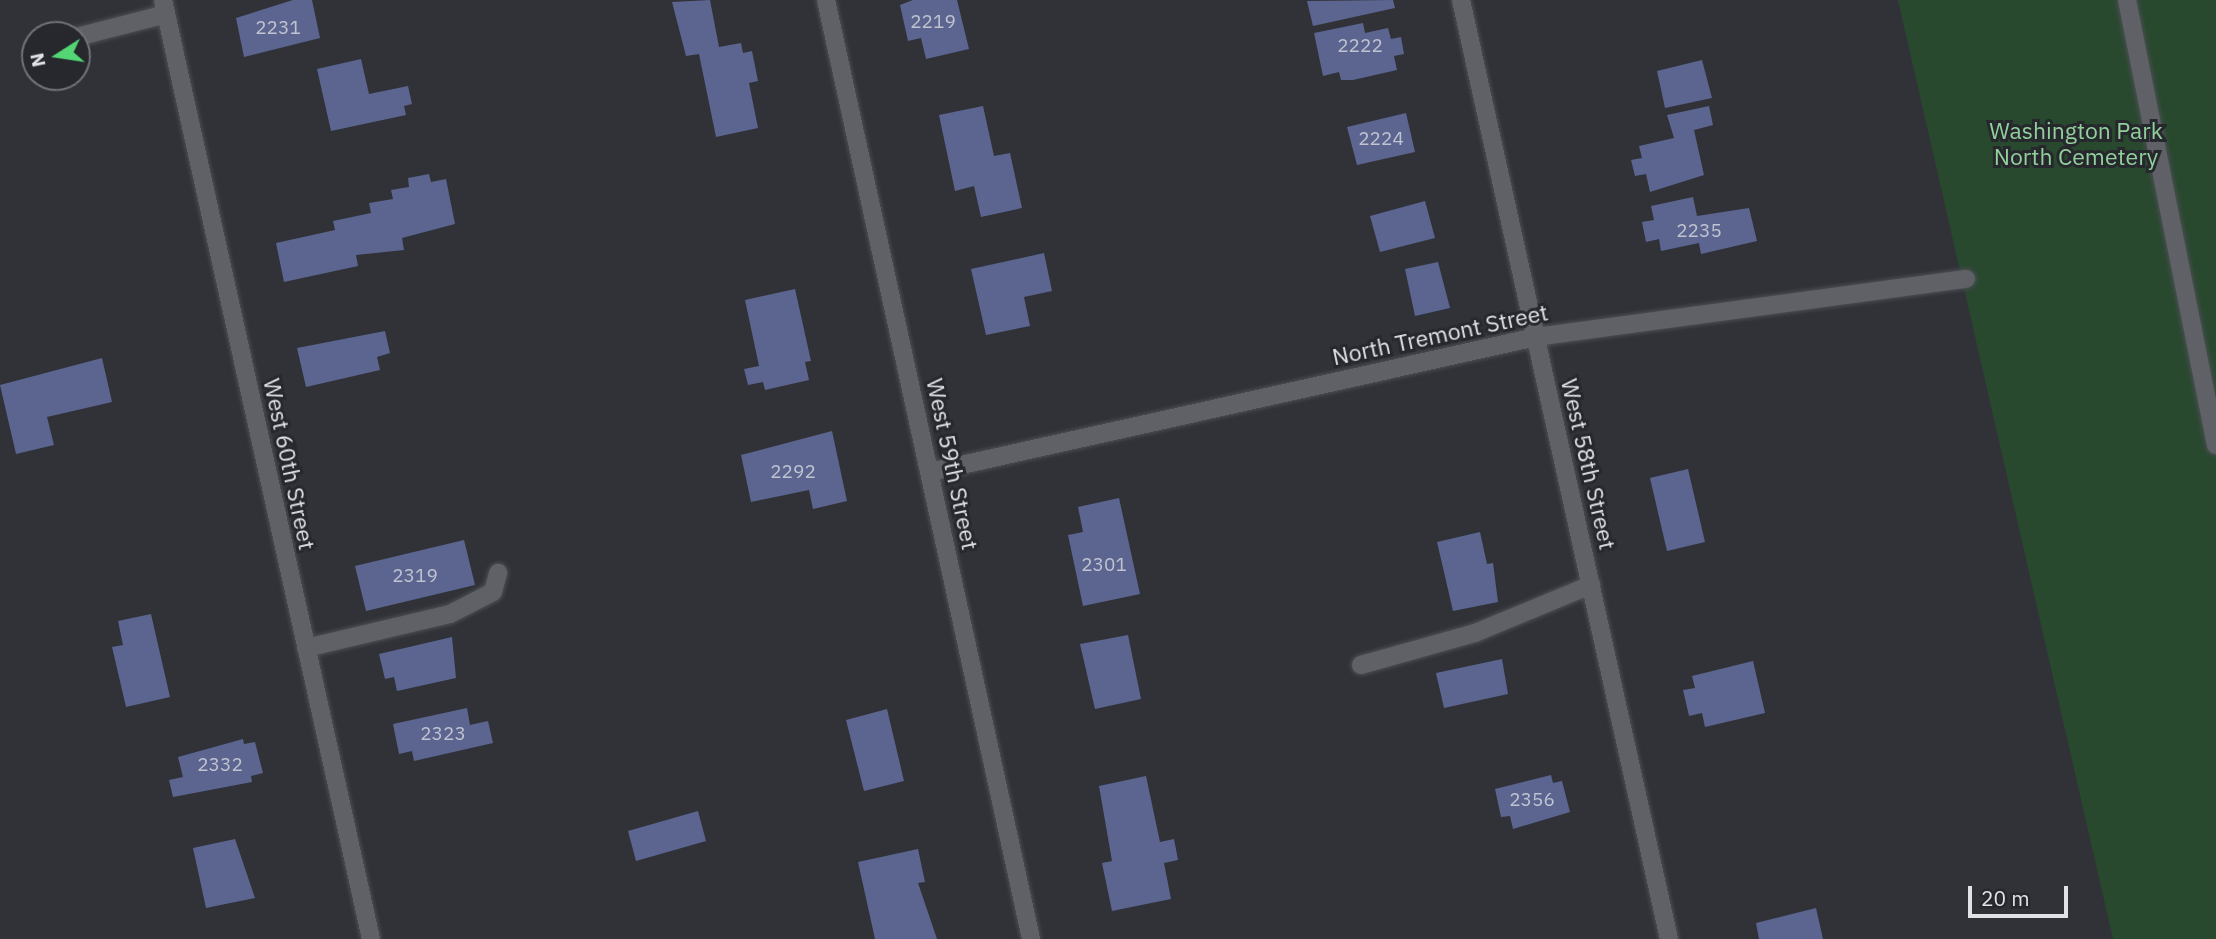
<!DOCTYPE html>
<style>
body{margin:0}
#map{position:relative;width:2216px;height:939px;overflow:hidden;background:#303238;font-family:"IBM Plex Sans",sans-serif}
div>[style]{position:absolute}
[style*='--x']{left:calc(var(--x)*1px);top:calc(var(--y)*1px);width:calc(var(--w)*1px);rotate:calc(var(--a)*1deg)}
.green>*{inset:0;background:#29492f}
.building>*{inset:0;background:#5b6590}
.roads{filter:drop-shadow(0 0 2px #4c4e53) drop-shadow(0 0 2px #4c4e53)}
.service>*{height:18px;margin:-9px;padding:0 9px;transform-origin:9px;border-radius:9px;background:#5f6167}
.minor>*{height:18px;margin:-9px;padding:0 9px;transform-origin:9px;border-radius:9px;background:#5f6167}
span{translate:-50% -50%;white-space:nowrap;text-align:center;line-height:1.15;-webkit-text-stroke:6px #26282e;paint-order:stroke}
.number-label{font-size:19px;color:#c0c3d0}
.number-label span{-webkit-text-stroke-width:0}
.park-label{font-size:23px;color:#91d09a}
.street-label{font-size:23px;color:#e1e2e6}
.north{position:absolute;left:21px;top:21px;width:70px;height:70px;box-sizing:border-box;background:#26282e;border:2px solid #717278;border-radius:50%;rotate:258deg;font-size:19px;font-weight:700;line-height:28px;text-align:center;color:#e1e2e6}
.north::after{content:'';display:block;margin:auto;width:24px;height:32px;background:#53d673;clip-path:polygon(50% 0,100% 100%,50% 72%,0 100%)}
.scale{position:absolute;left:1968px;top:886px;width:100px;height:32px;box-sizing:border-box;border:4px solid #e1e2e6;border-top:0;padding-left:9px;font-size:21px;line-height:24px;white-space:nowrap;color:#e1e2e6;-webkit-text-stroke:5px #26282e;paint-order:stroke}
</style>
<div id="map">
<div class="green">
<i style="clip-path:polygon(1898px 0,2216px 0,2216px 939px,2113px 939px)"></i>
</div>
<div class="building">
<i style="clip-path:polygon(293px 0,312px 0,320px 38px,244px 57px,236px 18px)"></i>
<i style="clip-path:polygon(710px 0,719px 47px,741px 43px,743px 53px,752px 51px,758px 81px,749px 83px,758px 128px,716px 137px,699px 54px,686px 56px,672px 2px)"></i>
<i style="clip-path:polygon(913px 0,957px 0,969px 49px,926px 59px,921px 38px,908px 41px,900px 5px)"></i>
<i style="clip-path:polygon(1393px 0,1395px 8px,1313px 26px,1307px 1px)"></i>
<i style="clip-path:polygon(1363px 23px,1365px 33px,1388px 28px,1391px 39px,1401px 37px,1404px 54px,1394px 56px,1397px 70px,1353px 80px,1341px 80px,1339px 72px,1323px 76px,1314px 33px)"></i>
<i style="clip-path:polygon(361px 59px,369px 94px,408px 86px,412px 104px,404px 106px,406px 115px,331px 131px,317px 69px)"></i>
<i style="clip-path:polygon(1702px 60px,1712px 98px,1665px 108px,1657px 71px)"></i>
<i style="clip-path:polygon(983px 106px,994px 156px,1010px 153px,1022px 208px,981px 217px,974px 186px,955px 191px,939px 115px)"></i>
<i style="clip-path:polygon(1709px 106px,1713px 125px,1694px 130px,1704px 175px,1650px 192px,1646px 174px,1635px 176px,1631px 160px,1642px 158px,1639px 146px,1674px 138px,1667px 115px)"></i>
<i style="clip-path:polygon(1406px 113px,1415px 152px,1357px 165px,1347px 127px)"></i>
<i style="clip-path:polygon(429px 174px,431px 182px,446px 179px,455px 224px,402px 238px,404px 250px,356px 255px,358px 266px,284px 282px,276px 243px,335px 230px,333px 221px,371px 213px,369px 203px,393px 199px,391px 190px,409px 187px,408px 178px)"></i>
<i style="clip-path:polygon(1693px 197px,1697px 216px,1749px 208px,1757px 241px,1701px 254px,1699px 243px,1661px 251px,1659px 239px,1646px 242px,1642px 222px,1654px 220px,1651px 206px)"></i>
<i style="clip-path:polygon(1425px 201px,1435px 238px,1380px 252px,1370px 216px)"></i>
<i style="clip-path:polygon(1044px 253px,1052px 291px,1024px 297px,1030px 326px,986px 335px,971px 269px)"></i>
<i style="clip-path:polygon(1438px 262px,1450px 308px,1415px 316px,1405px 269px)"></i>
<i style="clip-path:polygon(795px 289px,811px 361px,805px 362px,809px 380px,765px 390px,763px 382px,748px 385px,744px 369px,759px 366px,745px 300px)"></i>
<i style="clip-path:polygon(385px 331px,390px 353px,377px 357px,380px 370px,306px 387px,297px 348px)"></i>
<i style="clip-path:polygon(102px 358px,112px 402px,47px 417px,54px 445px,16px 454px,0 385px)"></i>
<i style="clip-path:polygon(832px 431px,847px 501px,813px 509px,809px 490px,751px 502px,741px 455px)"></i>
<i style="clip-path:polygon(1688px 469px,1705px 542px,1667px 551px,1650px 478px)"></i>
<i style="clip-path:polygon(1119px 498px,1140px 594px,1083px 606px,1068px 535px,1083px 532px,1078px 507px)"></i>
<i style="clip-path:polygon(1480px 532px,1487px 564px,1493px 563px,1498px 602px,1453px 611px,1437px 542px)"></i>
<i style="clip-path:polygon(464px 540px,475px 585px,366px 611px,355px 566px)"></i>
<i style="clip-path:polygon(151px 614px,170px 697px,126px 707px,112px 647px,123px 645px,118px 621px)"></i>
<i style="clip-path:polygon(1128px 635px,1141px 699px,1095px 709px,1080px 644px)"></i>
<i style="clip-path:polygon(452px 637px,456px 678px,397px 691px,394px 677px,385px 679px,379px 654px)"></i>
<i style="clip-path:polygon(1502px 659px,1508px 694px,1444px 708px,1436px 673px)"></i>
<i style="clip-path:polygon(1753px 661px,1765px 713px,1705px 727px,1702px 713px,1689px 716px,1683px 690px,1695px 688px,1692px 676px)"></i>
<i style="clip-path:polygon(467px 708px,470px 725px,488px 721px,493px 743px,414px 761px,412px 751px,399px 754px,393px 724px)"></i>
<i style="clip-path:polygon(887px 709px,904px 781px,864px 791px,846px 720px)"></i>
<i style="clip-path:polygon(243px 739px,244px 744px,255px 742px,263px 773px,251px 776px,252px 782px,173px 797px,169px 780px,183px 777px,178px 757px)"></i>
<i style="clip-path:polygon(1551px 775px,1553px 783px,1562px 781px,1570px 812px,1513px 829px,1510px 816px,1501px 817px,1495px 789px)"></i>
<i style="clip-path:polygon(1146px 776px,1160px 842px,1174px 839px,1178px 860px,1164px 863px,1171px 899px,1112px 911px,1102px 863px,1112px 861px,1099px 786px)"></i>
<i style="clip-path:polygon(698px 811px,706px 841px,636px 861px,628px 831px)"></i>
<i style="clip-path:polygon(235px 839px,255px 898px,206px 908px,193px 848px)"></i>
<i style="clip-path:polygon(918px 849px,925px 882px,918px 883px,937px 939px,875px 939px,858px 862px)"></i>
<i style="clip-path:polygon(1816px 908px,1823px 939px,1759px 939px,1756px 923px)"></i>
</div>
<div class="roads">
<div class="service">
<i style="--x:2127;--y:0;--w:454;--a:78.7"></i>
<i style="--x:77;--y:37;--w:92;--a:-14.5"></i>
<i style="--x:306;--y:648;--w:148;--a:-13.3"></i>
<i style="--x:450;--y:614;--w:48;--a:-27.1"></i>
<i style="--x:493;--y:592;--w:20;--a:-75"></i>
<i style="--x:1361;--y:665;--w:118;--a:-15.7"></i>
<i style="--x:1475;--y:633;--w:126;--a:-22.5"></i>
</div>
<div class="minor">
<i style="--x:163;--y:0;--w:962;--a:77.51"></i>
<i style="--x:826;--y:0;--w:961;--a:77.68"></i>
<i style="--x:1461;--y:0;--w:962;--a:77.51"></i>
<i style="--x:930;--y:472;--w:621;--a:-12.56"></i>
<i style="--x:1536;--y:337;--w:434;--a:-7.7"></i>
</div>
</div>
<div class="number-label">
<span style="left:933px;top:22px">2219</span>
<span style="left:278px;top:28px">2231</span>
<span style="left:1360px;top:46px">2222</span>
<span style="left:1381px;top:139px">2224</span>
<span style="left:1699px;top:231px">2235</span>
<span style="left:793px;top:472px">2292</span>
<span style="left:1104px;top:565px">2301</span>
<span style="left:415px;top:576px">2319</span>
<span style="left:443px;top:734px">2323</span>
<span style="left:220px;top:765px">2332</span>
<span style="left:1532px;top:800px">2356</span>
</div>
<div class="park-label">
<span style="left:2076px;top:143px">Washington Park<br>North Cemetery</span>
</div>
<div class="street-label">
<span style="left:1440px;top:334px;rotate:-12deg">North Tremont Street</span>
<span style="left:290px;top:464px;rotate:78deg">West 60th Street</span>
<span style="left:953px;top:464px;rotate:78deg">West 59th Street</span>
<span style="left:1589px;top:464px;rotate:77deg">West 58th Street</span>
</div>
<div class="north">N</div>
<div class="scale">20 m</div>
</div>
